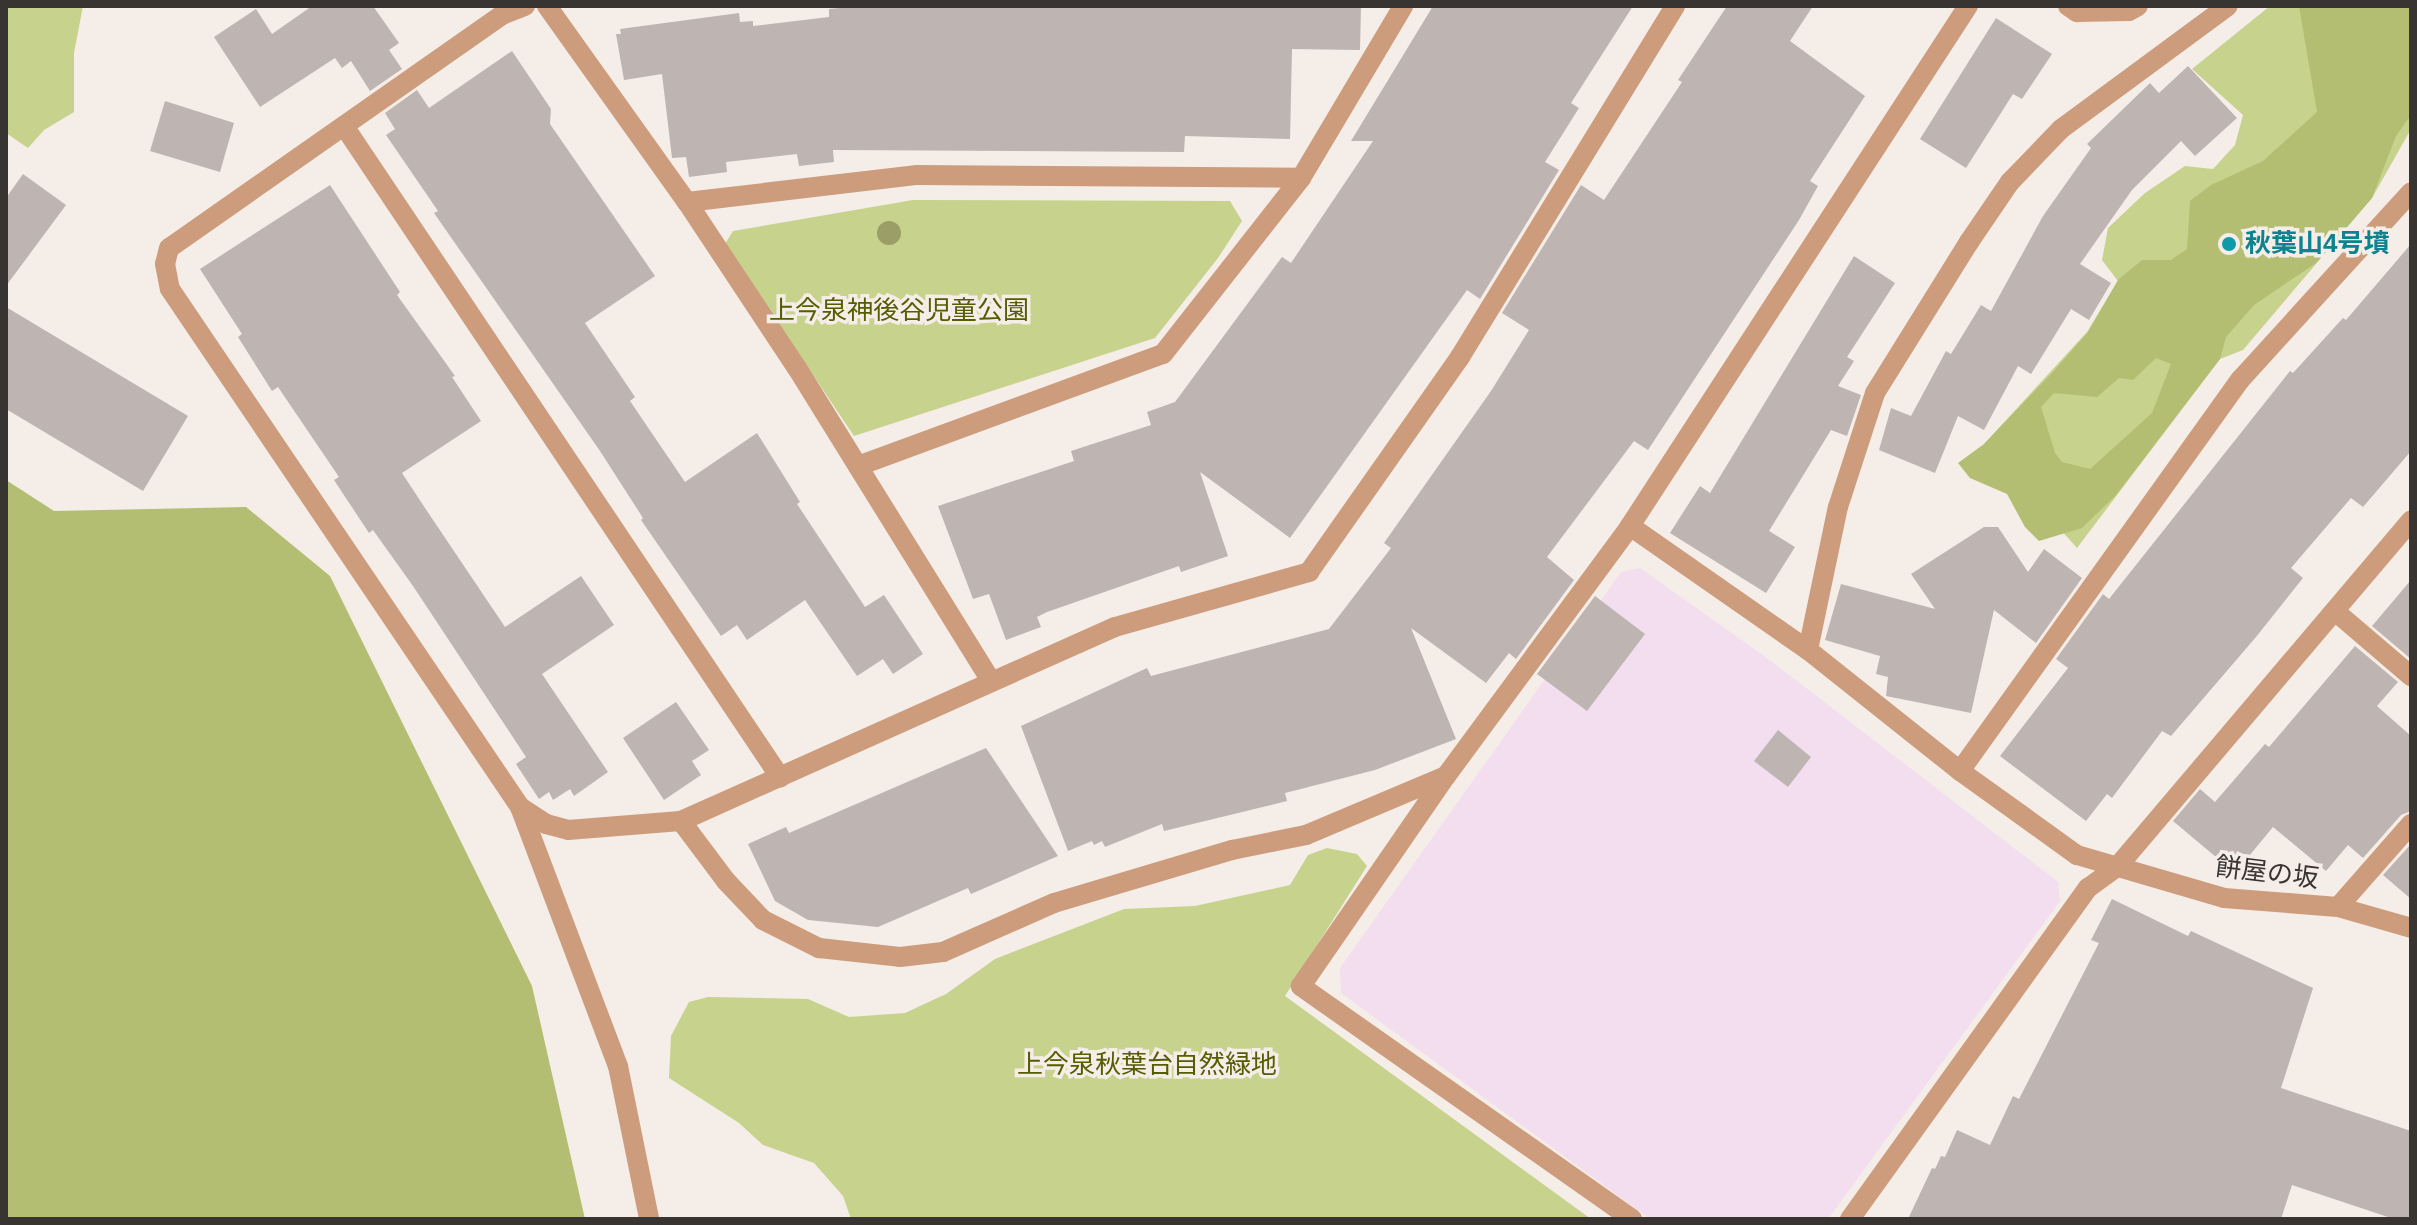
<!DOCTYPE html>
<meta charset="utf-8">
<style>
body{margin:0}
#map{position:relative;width:2417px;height:1225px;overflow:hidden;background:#f5ede7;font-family:Arial,"Noto Sans JP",sans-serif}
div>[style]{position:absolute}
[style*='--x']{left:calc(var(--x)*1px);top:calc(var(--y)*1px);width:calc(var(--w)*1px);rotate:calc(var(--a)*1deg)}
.industrial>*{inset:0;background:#f2deee}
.green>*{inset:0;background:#c7d28d}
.forest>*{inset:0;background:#b3be72}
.building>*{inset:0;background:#beb4b1}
.street>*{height:20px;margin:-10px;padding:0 10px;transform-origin:10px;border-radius:10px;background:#cc9c7c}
.trees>*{width:24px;height:24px;margin:-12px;border-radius:50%;background:#9c9e68}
.dots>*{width:22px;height:22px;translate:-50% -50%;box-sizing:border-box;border:4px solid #f5ede7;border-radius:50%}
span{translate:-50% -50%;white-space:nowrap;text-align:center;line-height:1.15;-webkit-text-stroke:7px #f5ede7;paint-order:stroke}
.culture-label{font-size:26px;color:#0d838f;font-weight:700}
.left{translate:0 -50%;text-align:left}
.park-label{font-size:26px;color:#545d00}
.street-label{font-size:26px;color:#373432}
.frame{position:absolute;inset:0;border:8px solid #373432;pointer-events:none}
</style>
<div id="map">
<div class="industrial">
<i style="clip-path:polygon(1640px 568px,1771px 661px,2058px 882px,2060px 901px,1828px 1219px,1650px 1219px,1341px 993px,1340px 968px,1621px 572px)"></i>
</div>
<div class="green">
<i style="clip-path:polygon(6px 6px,83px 6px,74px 53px,74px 112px,44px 130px,28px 148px,6px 133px)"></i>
<i style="clip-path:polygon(2270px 6px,2411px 6px,2411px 129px,2372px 198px,2243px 350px,2220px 359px,2077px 548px,1984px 444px,2087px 332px,2118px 281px,2102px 260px,2108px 228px,2145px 193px,2185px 166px,2213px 169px,2235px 145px,2243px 115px,2192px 69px)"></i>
<i style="clip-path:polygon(913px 200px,1230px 201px,1242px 221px,1218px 258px,1155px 338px,854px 436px,725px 244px,733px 231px)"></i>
<i style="clip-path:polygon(1327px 848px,1357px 854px,1367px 866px,1285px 996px,1591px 1219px,851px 1219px,843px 1196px,814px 1163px,763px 1145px,739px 1123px,669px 1078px,671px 1036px,689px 1002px,708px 997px,808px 999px,849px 1017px,905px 1013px,946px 994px,995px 959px,1124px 909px,1195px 906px,1290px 885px,1308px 855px)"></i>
</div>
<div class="forest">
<i style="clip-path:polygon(evenodd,2299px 6px,2411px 6px,2411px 115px,2396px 136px,2372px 198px,2316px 263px,2254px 305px,2226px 337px,2220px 359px,2116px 495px,2082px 528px,2039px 541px,2025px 527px,2007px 494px,1970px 478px,1958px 463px,1984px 444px,2052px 373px,2088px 332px,2118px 280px,2142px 260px,2171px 260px,2187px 249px,2190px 201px,2211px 185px,2263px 161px,2317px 112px,2299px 6px,2156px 358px,2171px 364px,2152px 413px,2090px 469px,2062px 462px,2055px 453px,2041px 407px,2054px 393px,2097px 397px,2119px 378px,2133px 380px,2156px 358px)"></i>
<i style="clip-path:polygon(6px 480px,54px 511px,246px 507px,330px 576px,532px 986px,585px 1219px,6px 1219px)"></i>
</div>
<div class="building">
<i style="clip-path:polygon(312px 6px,373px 6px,399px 43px,389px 50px,402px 69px,370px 91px,351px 61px,342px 68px,335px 58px,260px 107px,214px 37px,256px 9px,272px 34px)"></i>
<i style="clip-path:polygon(862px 6px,1361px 6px,1360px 50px,1292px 49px,1290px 139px,1185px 136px,1184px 152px,833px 150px,834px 162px,799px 166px,797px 154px,726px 162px,727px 172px,689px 177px,686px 157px,672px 158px,662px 74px,624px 80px,616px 34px,621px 34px,620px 29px,739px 13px,740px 22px,753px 21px,753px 26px,829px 17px,829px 9px)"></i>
<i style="clip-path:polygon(1433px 6px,1633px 6px,1571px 103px,1579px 108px,1545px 162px,1559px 170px,1480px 299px,1467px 290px,1290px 538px,1200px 472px,1228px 556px,1181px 572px,1179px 566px,1047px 612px,1037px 617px,1041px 627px,1006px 640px,989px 594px,973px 599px,938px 506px,1074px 461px,1071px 451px,1151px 425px,1147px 412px,1175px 402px,1282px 257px,1291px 263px,1373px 141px,1351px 141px)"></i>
<i style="clip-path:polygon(1727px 6px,1813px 6px,1790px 41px,1865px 96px,1810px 181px,1818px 186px,1799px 220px,1648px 450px,1634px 441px,1547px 557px,1574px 580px,1516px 659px,1509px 653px,1486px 683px,1411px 628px,1456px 739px,1375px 770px,1285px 793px,1287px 801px,1164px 831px,1162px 824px,1105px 847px,1102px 841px,1094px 845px,1092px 841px,1068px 851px,1021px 726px,1147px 668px,1151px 676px,1329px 629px,1391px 548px,1384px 543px,1491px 391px,1529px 330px,1502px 313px,1581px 185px,1604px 200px,1682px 82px,1678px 80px)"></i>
<i style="clip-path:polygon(1996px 18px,2052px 54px,2022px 99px,2013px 94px,1966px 168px,1920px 139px)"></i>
<i style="clip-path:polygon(512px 51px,551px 109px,550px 124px,655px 276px,585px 323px,635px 397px,630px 401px,685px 482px,757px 433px,800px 502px,797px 504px,865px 607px,884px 595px,923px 654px,893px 674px,883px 659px,857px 676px,805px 600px,747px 640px,737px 625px,721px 636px,641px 520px,643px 518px,600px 451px,434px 213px,438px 211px,386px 135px,395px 129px,385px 113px,417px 90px,429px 108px)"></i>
<i style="clip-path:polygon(2188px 66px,2237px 118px,2195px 156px,2181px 141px,2132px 190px,2080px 264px,2111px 283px,2089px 320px,2071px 309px,2031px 374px,2018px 366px,1984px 430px,1958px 416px,1935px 473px,1879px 450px,1891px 408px,1911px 416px,1946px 351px,1951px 354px,1981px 305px,1991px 311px,2043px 216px,2091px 148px,2087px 144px,2150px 83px,2159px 93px)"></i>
<i style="clip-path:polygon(165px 101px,234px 123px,220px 172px,150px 151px)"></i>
<i style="clip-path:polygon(23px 174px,66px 205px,6px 286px,6px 198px)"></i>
<i style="clip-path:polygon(330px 185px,400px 292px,397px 295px,455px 376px,452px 377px,481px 421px,402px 473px,425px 508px,505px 627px,581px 576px,614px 625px,542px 674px,608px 772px,574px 796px,570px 789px,553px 800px,549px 792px,539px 799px,516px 764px,526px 757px,413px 586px,373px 530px,369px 533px,334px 480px,339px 477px,278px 387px,272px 391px,238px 337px,242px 334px,200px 269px)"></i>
<i style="clip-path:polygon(2411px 244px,2411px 451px,2363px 507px,2351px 498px,2291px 568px,2303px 578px,2256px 637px,2171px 736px,2162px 731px,2112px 798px,2107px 794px,2086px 821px,2000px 756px,2068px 668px,2056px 659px,2103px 594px,2109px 599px,2290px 371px,2293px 373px,2343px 318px,2346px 320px)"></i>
<i style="clip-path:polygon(1854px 256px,1895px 283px,1847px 357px,1854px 361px,1838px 386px,1861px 395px,1847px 436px,1831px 430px,1769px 531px,1795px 547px,1766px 593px,1670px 533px,1700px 486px,1710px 493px)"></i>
<i style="clip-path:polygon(6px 307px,188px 416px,143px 491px,6px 409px)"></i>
<i style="clip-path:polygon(1984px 527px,1998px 527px,2028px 572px,2044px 549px,2082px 578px,2036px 643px,1994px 610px,1971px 713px,1886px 696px,1888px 677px,1876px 674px,1880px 656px,1825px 640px,1841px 584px,1935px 609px,1911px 574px)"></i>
<i style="clip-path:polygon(2411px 580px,2411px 659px,2372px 626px)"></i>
<i style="clip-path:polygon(1595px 596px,1645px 634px,1587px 711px,1537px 674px)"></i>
<i style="clip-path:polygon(2355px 646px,2398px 682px,2377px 706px,2411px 736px,2411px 811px,2401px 815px,2363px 858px,2348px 845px,2326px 871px,2273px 827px,2235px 873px,2173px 821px,2200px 789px,2215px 802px,2265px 744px,2269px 747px)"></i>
<i style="clip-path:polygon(676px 702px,709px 750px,692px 761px,701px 775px,664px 800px,623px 738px)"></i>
<i style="clip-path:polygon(1778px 730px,1811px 757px,1788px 787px,1754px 761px)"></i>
<i style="clip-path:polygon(986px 748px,1058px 856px,971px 894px,968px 888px,878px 927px,808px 920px,775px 901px,748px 844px,786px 827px,789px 833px)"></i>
<i style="clip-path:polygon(2411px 844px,2411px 899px,2383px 875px)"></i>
<i style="clip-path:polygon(2112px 899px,2188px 936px,2191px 931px,2313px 988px,2281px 1088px,2411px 1131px,2411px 1219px,2394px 1219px,2292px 1185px,2281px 1219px,1908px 1219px,1932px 1168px,1935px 1169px,1941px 1156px,1945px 1157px,1957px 1130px,1990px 1145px,2013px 1096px,2019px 1099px,2099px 943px,2091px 940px)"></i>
</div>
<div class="street">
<i style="--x:525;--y:6;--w:25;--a:159"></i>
<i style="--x:502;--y:15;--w:406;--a:145"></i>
<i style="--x:169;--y:248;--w:16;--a:104"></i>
<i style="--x:165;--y:264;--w:25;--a:79"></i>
<i style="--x:170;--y:289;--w:625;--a:55.95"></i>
<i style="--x:520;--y:807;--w:277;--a:69.3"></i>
<i style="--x:618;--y:1066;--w:156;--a:78.5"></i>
<i style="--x:547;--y:6;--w:241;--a:54.5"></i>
<i style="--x:687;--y:202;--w:199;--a:56.5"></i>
<i style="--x:797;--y:368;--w:368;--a:58.2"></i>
<i style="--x:2068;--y:6;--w:11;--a:34"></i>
<i style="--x:2077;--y:12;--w:52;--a:-1.1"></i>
<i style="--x:2129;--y:11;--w:10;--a:-29"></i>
<i style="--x:344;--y:126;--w:784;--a:56.19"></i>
<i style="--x:687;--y:202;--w:232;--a:-6.7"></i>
<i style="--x:917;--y:175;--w:384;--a:0.4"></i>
<i style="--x:858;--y:466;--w:325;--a:-20.2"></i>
<i style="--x:1163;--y:354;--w:224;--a:-51.9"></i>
<i style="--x:1301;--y:178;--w:200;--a:-59.3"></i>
<i style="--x:1630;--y:526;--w:620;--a:-56.98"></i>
<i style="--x:2336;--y:612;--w:99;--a:40.5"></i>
<i style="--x:1808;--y:650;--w:146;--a:-78.2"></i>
<i style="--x:1838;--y:507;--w:120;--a:-72"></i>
<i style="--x:1875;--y:393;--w:178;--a:-58.1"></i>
<i style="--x:1969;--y:242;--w:73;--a:-55.7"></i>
<i style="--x:2010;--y:182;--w:74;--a:-46.1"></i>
<i style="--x:2061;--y:129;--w:207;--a:-36.4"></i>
<i style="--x:1960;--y:771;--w:481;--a:-54.4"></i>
<i style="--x:2240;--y:380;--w:254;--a:-47.7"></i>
<i style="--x:520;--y:807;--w:31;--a:33"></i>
<i style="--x:546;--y:824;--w:23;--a:15"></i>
<i style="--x:568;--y:830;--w:113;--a:-4.6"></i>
<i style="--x:681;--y:821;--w:475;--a:-24.1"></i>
<i style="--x:1115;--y:627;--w:202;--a:-15.8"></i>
<i style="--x:1309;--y:572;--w:263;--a:-54.9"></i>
<i style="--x:1460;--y:357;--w:412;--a:-58.5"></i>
<i style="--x:681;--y:821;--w:75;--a:53.1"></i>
<i style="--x:726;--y:881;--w:54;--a:46.5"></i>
<i style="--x:763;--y:920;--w:63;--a:26.6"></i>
<i style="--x:819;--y:948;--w:81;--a:6.3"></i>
<i style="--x:900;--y:957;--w:43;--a:-6.6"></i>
<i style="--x:943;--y:952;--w:121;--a:-23.8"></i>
<i style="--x:1054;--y:903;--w:186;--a:-16.6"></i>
<i style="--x:1232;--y:850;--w:76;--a:-11.5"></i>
<i style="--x:1306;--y:835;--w:152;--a:-22.9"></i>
<i style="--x:2338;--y:907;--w:111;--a:-48.7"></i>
<i style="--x:1632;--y:1219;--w:405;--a:-144.9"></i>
<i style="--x:1301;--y:986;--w:255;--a:-55.4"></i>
<i style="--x:1446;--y:776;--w:310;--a:-53.6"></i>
<i style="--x:1630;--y:526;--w:217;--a:34.9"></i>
<i style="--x:1808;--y:650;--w:194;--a:38.5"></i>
<i style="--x:1960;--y:771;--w:144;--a:35.7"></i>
<i style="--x:2077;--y:855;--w:153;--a:16.3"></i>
<i style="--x:2224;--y:898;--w:114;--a:4.5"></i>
<i style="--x:2338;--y:907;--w:76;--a:16"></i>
<i style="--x:1850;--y:1219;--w:408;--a:-54.3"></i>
<i style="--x:2088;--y:888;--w:37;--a:-36"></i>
<i style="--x:2118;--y:866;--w:453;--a:-49.7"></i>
</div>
<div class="trees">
<i style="left:889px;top:233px"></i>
</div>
<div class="dots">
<i style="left:2229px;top:244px;background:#0f9aa8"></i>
</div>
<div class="culture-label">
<span class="left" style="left:2245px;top:244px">秋葉山4号墳</span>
</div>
<div class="park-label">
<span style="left:899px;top:311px">上今泉神後谷児童公園</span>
<span style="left:1147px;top:1065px">上今泉秋葉台自然緑地</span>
</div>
<div class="street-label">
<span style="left:2267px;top:873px;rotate:7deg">餅屋の坂</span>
</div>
<div class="frame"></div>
</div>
